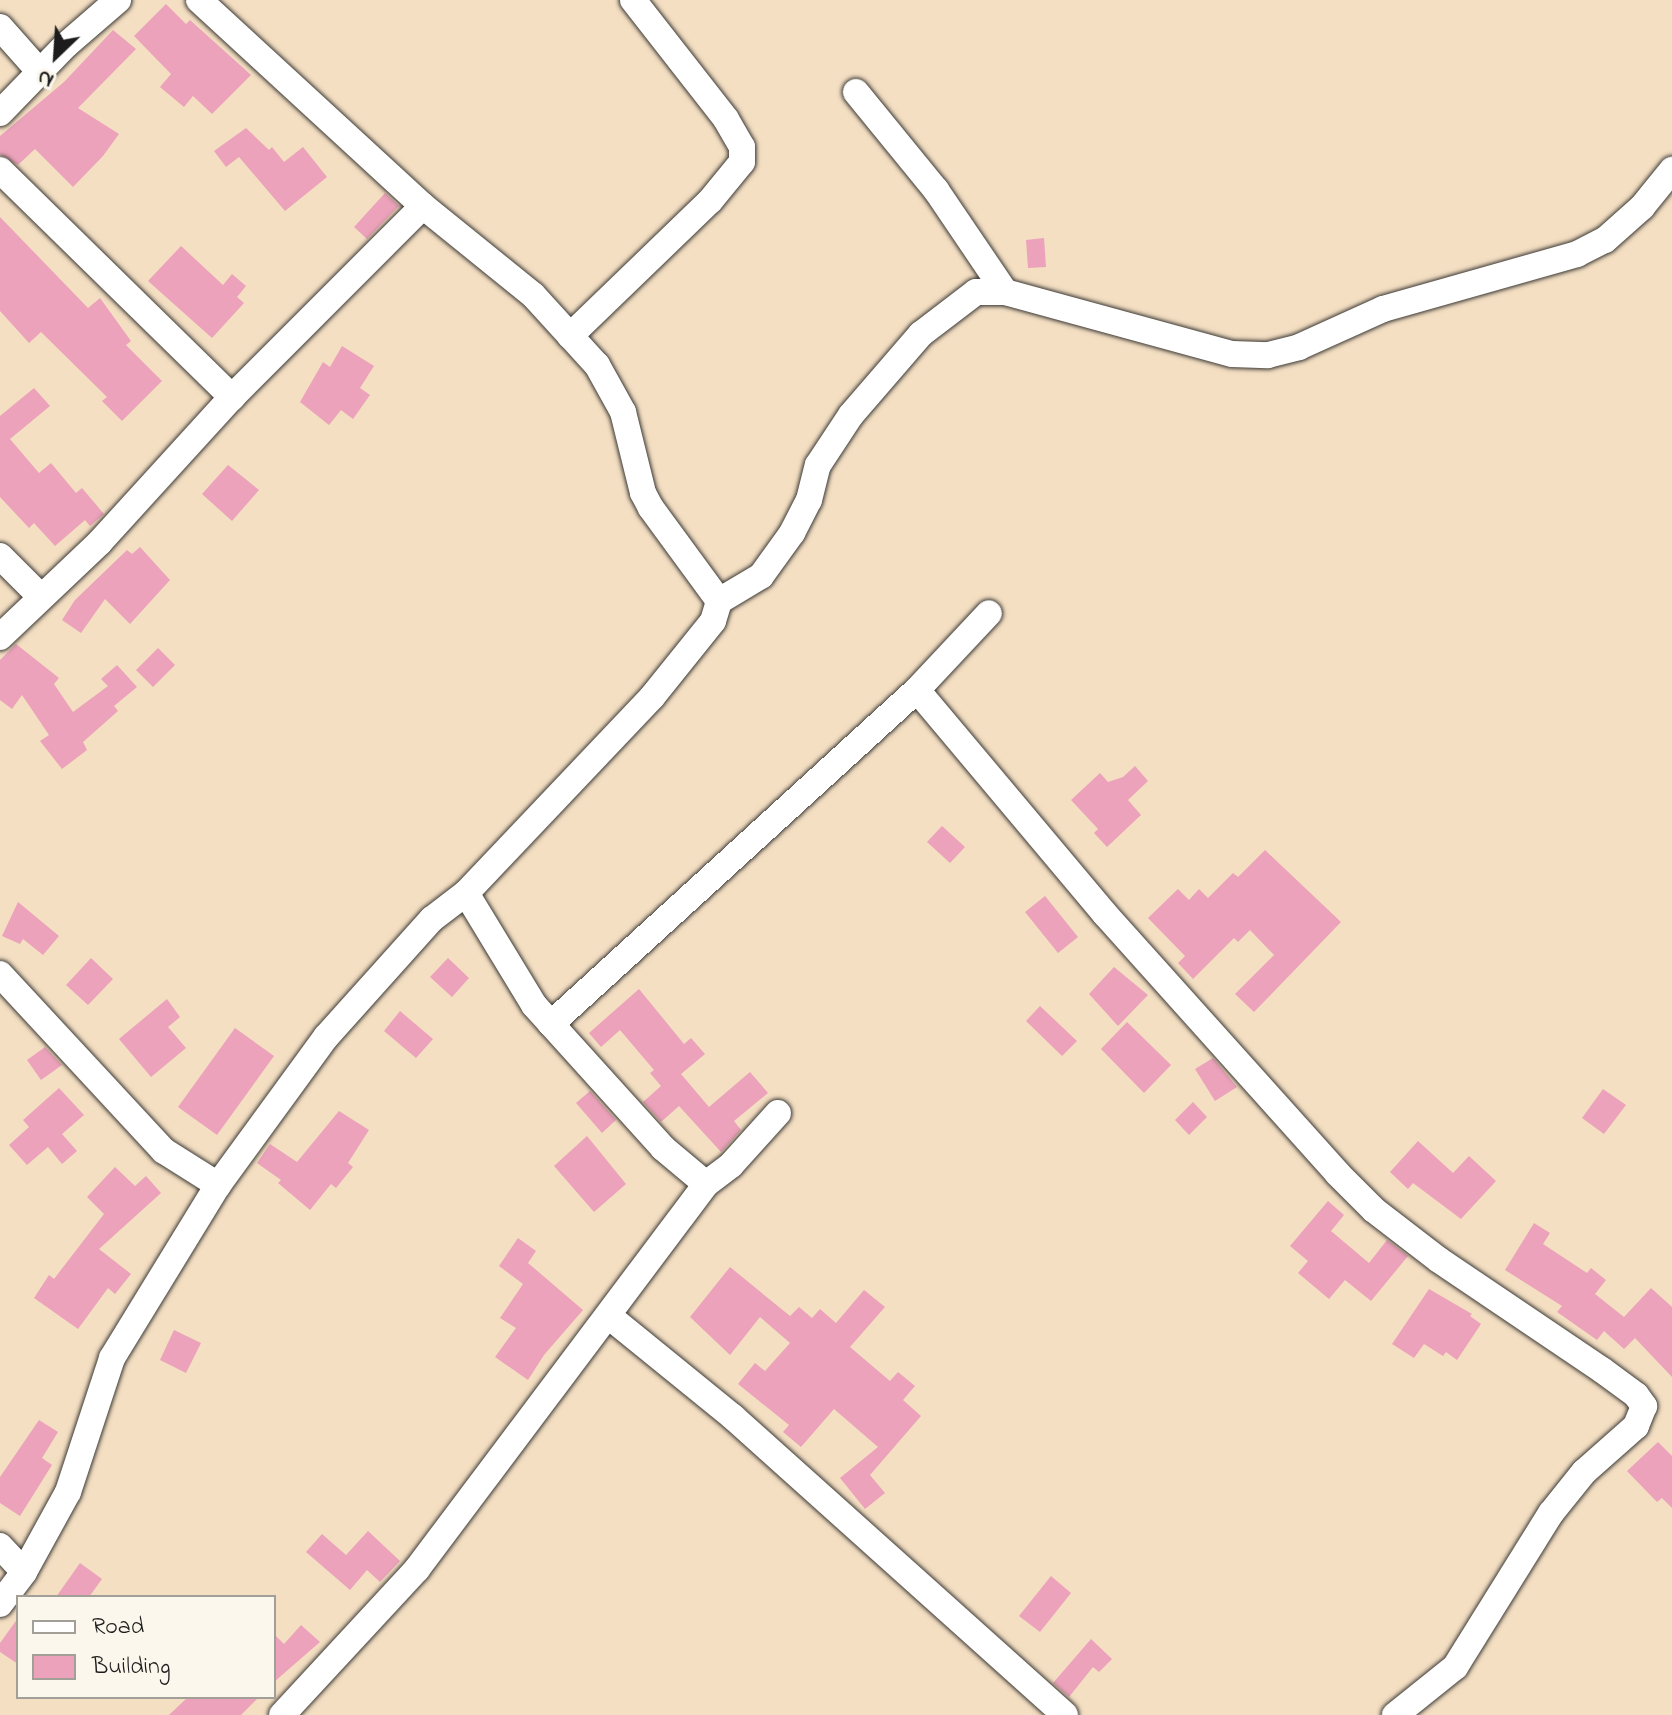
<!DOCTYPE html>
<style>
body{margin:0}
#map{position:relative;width:1672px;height:1715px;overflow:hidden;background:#f4dfc3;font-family:"Indie Flower",sans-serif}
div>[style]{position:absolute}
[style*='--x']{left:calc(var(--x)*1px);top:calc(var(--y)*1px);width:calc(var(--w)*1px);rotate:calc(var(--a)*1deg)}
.building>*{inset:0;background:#eba2ba}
.roads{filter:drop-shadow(0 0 2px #3c3935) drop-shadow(0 0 2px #3c3935)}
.minor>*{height:26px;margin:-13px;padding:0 13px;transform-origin:13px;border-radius:13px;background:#fff}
span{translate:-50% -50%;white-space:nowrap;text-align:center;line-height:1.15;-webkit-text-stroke:6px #fbf7ec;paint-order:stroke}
.legend{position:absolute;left:16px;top:1595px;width:260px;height:104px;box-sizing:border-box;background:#fbf7ec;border:2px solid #a29f99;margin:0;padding:10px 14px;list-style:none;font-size:24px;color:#1c1c1c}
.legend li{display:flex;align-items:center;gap:16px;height:40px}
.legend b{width:40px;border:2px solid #a29f99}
.north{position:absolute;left:16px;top:16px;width:80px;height:80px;-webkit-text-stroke:6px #fbf7ec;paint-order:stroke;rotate:205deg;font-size:22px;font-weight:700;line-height:32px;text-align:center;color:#1c1c1c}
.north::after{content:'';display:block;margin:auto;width:28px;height:36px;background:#1c1c1c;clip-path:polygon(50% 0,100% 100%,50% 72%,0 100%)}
</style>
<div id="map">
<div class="building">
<i style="clip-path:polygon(166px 4px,186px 24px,190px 20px,251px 75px,212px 114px,193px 96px,184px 107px,160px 87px,171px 74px,134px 36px)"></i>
<i style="clip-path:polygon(113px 30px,136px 49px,78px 108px,119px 134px,103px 156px,73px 187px,35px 149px,18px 165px,0 154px,0 136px,64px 82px)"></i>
<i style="clip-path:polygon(246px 128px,269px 150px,272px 147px,284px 162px,303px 147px,327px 177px,285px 211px,239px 157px,226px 167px,214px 151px)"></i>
<i style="clip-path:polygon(385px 193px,399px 206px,367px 239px,354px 227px)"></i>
<i style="clip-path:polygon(0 217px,88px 308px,100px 298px,131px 341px,126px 345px,162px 381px,122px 421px,102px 401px,107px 397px,41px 332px,29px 343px,0 311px)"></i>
<i style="clip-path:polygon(1044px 238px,1046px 267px,1028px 268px,1026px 240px)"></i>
<i style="clip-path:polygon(181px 246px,223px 285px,232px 274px,246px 286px,237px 297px,244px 303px,212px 338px,148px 281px)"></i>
<i style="clip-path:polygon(342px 346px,374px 366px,360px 388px,370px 395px,353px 419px,341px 410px,329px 425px,300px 402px,323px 362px,330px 367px)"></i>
<i style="clip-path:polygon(34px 388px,50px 406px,10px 439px,39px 473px,51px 463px,76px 493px,82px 488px,104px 514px,90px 526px,85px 520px,55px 546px,34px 523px,29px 528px,0 497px,0 416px)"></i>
<i style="clip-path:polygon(228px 465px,259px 490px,232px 521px,202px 494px)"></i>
<i style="clip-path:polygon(140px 547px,170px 580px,130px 624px,105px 599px,81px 633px,62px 620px,75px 600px,127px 550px,132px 554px)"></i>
<i style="clip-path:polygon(16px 644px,59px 678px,54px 684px,73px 712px,108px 686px,101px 679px,117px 665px,137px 687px,114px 706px,118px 711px,83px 742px,87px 750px,62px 769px,40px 741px,49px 735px,22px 695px,12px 709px,0 700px,0 660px)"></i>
<i style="clip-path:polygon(158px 648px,175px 665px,153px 687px,136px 670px)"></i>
<i style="clip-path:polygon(1135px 766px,1148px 781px,1128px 800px,1141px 815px,1107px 847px,1094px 833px,1098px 829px,1071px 800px,1100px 773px,1108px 782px,1123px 777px)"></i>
<i style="clip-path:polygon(942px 826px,965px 847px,950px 863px,927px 842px)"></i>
<i style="clip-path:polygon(1265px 850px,1341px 922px,1254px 1012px,1235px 994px,1274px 955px,1250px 930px,1238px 942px,1234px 938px,1193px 979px,1178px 963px,1185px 956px,1148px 918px,1178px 889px,1189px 900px,1199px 889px,1208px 898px,1233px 873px,1238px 877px)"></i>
<i style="clip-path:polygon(1045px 896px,1078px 937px,1058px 953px,1025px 912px)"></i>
<i style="clip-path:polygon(18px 902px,59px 936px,43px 955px,23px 939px,20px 944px,2px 936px)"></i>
<i style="clip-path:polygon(91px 958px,113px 979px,88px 1005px,66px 985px)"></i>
<i style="clip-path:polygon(448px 958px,469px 978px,452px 997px,430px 977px)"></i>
<i style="clip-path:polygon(1114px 967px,1148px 995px,1118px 1026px,1089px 994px)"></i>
<i style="clip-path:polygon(639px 989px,684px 1044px,691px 1038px,705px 1054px,681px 1074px,709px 1107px,750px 1072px,768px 1093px,734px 1121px,741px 1130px,721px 1152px,679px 1106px,661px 1122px,643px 1102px,661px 1086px,650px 1073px,654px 1070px,620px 1030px,601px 1047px,589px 1033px)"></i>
<i style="clip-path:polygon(167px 999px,180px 1017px,168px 1027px,186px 1048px,151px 1077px,119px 1039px)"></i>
<i style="clip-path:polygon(1040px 1006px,1077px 1041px,1062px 1056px,1026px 1021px)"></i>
<i style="clip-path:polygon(400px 1011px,433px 1039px,416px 1058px,384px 1031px)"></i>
<i style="clip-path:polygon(1127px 1022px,1171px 1065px,1144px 1093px,1101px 1049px)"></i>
<i style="clip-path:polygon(235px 1028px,274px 1056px,217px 1135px,178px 1107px)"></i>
<i style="clip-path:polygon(45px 1047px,62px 1065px,41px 1080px,27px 1060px)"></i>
<i style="clip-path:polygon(1213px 1058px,1237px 1087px,1215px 1101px,1195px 1069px)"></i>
<i style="clip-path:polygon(59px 1088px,84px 1115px,62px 1134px,77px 1151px,62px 1164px,48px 1147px,27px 1165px,9px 1145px,29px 1127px,23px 1120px)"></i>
<i style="clip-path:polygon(1603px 1089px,1626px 1105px,1604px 1134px,1582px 1118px)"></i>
<i style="clip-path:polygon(590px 1091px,616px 1120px,602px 1133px,576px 1103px)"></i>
<i style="clip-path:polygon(1193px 1102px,1207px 1117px,1189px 1135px,1175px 1120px)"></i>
<i style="clip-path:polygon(339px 1111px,369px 1130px,348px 1163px,353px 1167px,336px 1188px,331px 1184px,310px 1210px,278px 1183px,281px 1180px,257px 1163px,270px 1144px,297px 1162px)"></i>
<i style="clip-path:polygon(587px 1136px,626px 1184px,594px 1212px,554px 1166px)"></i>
<i style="clip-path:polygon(1418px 1141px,1453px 1173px,1469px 1156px,1496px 1181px,1461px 1219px,1413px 1183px,1408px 1189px,1390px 1172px)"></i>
<i style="clip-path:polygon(115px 1167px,135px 1186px,146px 1176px,161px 1193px,99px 1249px,131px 1274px,115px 1294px,108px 1288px,78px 1329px,34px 1298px,49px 1275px,54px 1279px,104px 1214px,87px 1197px)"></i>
<i style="clip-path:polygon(1328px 1201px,1344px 1215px,1331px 1231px,1369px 1263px,1387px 1240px,1408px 1256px,1371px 1301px,1345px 1280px,1329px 1299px,1298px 1273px,1308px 1261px,1290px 1246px)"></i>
<i style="clip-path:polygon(1534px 1223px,1550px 1233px,1543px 1244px,1587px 1273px,1591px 1268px,1606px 1280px,1595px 1294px,1624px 1317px,1651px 1288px,1672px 1307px,1672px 1377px,1635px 1338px,1624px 1349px,1604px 1331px,1597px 1340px,1557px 1312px,1562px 1306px,1505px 1270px)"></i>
<i style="clip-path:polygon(518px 1238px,536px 1251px,528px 1263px,583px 1310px,544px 1355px,528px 1380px,495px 1357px,516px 1328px,500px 1318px,523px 1284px,499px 1266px)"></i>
<i style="clip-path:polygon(730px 1267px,790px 1316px,799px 1307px,812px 1318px,820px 1309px,836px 1323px,864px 1290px,885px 1307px,850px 1347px,890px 1381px,898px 1372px,915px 1386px,903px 1400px,921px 1416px,870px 1475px,885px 1493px,865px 1509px,840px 1478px,878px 1447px,834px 1409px,801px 1447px,783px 1432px,789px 1425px,738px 1384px,755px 1363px,765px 1371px,790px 1343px,760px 1317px,730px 1355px,690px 1317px)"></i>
<i style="clip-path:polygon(1429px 1289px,1472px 1314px,1470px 1316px,1481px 1324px,1457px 1360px,1446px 1352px,1443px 1356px,1424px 1344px,1414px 1358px,1392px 1344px)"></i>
<i style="clip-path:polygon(174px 1330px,201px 1343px,186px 1373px,160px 1360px)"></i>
<i style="clip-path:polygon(39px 1420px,58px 1432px,42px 1458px,52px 1465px,20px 1516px,0 1503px,0 1477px)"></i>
<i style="clip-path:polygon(1658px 1442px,1672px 1456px,1672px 1508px,1662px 1498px,1657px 1502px,1627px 1471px)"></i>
<i style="clip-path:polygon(368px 1531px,400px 1561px,380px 1582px,367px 1570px,350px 1590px,306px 1552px,322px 1534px,346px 1555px)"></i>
<i style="clip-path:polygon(80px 1563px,102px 1579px,89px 1597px,56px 1597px)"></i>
<i style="clip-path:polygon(1051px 1576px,1071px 1593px,1040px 1632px,1019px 1616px)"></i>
<i style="clip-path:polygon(18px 1618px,18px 1664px,0 1652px,0 1643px)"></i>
<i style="clip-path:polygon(301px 1625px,320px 1642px,274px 1682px,274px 1634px,284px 1644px)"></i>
<i style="clip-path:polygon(1091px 1639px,1112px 1659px,1099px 1672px,1093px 1667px,1069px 1697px,1053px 1683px)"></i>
<i style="clip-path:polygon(188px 1697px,259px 1697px,241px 1715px,169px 1715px)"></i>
</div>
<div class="roads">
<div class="minor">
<i style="--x:199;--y:0;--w:304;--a:42.6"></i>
<i style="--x:423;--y:206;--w:141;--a:39"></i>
<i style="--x:533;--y:295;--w:95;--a:47.6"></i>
<i style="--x:597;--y:365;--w:54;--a:61"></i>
<i style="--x:623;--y:412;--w:83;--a:76.1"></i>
<i style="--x:643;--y:493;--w:17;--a:62"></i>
<i style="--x:651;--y:508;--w:115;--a:53.8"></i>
<i style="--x:0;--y:27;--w:60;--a:48.4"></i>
<i style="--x:856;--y:92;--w:127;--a:50.8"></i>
<i style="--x:936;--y:190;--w:123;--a:55.9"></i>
<i style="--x:0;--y:113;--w:95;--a:-45.9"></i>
<i style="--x:66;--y:45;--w:69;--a:-40.9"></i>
<i style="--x:0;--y:170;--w:325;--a:44.4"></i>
<i style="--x:570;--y:336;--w:194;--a:-44"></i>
<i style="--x:710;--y:201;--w:50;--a:-50.6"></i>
<i style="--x:742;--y:162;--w:15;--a:-90"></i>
<i style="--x:742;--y:147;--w:32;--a:-120"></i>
<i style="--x:726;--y:119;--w:151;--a:-128"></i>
<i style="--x:0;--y:556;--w:58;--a:45"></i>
<i style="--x:0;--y:637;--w:138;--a:-43.5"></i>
<i style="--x:100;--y:542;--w:196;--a:-47.7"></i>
<i style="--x:232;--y:397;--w:270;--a:-45"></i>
<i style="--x:917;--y:690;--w:105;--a:-46.9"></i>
<i style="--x:466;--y:893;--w:270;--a:-46.5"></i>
<i style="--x:652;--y:697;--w:97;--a:-51.2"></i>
<i style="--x:713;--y:621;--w:21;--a:-73"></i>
<i style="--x:719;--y:601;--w:49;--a:-30.8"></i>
<i style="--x:761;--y:576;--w:53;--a:-54.2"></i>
<i style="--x:792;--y:533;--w:37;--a:-63"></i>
<i style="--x:809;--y:500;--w:36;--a:-76"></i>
<i style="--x:818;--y:465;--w:60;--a:-56.6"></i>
<i style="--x:851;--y:415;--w:107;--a:-49.2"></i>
<i style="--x:921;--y:334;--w:69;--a:-37.4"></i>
<i style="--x:976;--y:292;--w:29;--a:0"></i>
<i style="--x:1005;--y:292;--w:235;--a:15.3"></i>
<i style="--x:1232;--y:354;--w:36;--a:2"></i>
<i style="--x:1268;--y:355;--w:32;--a:-14"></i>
<i style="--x:1299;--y:347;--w:92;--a:-24.3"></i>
<i style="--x:1383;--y:309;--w:202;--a:-15.8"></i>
<i style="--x:1577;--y:254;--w:31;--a:-27"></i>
<i style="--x:1605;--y:240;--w:50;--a:-41.7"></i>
<i style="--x:1642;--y:207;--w:48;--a:-51"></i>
<i style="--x:0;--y:974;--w:241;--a:47.2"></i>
<i style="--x:164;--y:1151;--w:64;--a:32.2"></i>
<i style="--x:551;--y:1024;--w:495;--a:-42.4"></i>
<i style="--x:917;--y:690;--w:292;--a:50"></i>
<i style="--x:1105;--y:914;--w:348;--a:48.1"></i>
<i style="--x:1337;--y:1173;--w:52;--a:45"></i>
<i style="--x:1374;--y:1210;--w:82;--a:37.6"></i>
<i style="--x:1439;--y:1260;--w:197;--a:34"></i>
<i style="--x:1602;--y:1370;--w:42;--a:36.3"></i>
<i style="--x:1636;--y:1395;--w:14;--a:54"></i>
<i style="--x:1644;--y:1406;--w:22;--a:112"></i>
<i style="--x:1636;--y:1426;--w:69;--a:138.5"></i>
<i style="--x:1584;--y:1472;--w:53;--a:128.8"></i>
<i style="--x:1551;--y:1513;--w:181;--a:121.9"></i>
<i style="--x:1455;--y:1667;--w:77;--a:141.3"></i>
<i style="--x:610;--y:1317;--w:159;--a:39.1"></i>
<i style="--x:733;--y:1417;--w:446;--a:41.9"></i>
<i style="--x:0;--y:1546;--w:35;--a:47"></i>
<i style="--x:0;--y:1604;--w:40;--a:-53"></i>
<i style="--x:24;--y:1572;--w:91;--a:-61.2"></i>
<i style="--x:68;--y:1492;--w:141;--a:-71.8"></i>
<i style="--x:112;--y:1358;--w:203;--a:-58.5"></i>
<i style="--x:218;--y:1185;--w:183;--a:-53.9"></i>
<i style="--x:326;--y:1037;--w:159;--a:-48.1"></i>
<i style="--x:432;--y:919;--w:43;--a:-37.4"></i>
<i style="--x:466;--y:893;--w:131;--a:58.7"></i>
<i style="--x:534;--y:1005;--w:193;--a:47.9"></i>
<i style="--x:663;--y:1148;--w:56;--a:39.9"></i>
<i style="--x:282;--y:1715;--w:199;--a:-47.2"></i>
<i style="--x:417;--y:1569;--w:481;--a:-53.1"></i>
<i style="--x:706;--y:1184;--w:31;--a:-37"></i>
<i style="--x:731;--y:1165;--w:70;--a:-47.9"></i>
</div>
</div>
<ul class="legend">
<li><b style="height:10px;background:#fff"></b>Road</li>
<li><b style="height:22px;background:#eba2ba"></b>Building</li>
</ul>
<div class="north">N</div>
</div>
